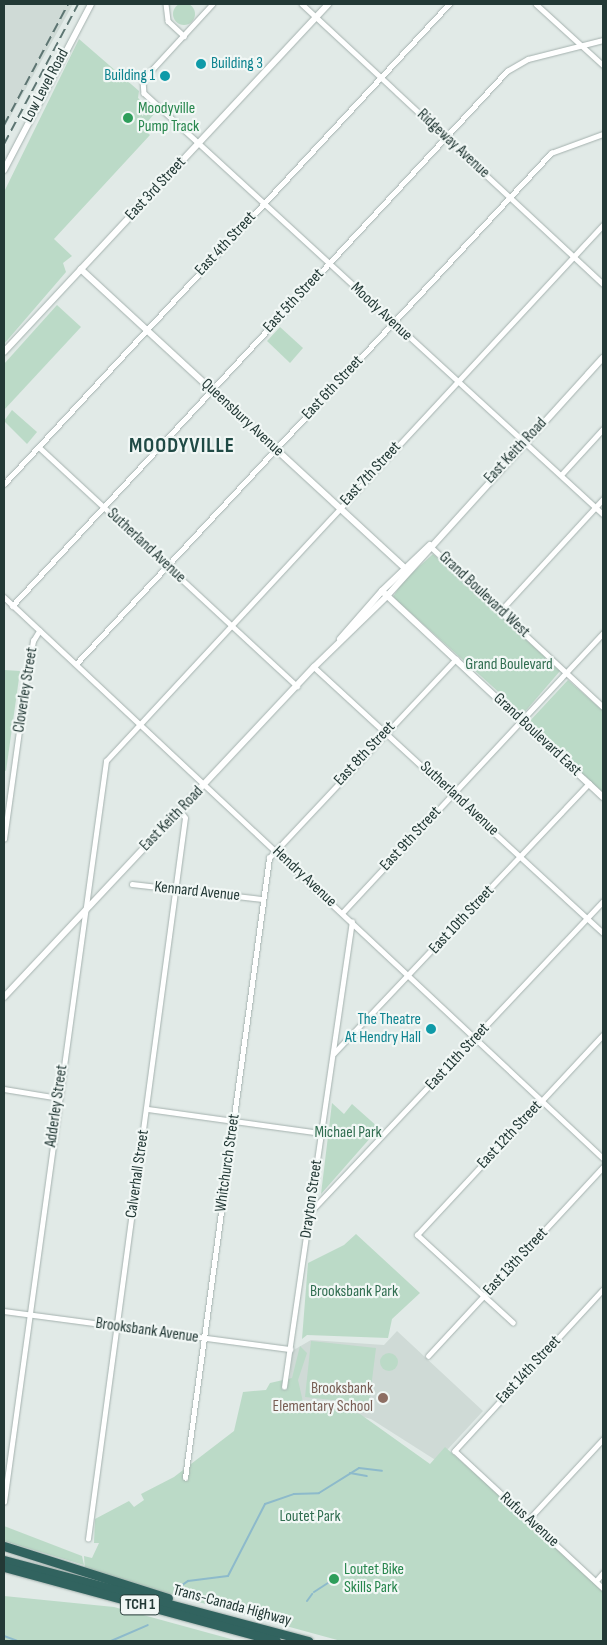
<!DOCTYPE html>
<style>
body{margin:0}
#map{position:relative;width:607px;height:1645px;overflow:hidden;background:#e1eae7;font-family:"Sofia Sans Condensed",sans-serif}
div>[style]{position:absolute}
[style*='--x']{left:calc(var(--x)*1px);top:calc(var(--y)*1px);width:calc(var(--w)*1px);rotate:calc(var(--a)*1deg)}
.built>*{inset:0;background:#cfdad6}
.green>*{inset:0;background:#bbdac7}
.round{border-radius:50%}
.stream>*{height:2px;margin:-1px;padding:0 1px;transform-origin:1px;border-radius:1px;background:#8dbacb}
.roads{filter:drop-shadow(0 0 1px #a4b1ae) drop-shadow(0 0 1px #a4b1ae)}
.minor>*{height:4.5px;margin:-2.25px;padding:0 2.25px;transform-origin:2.25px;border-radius:2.25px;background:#fff}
.tertiary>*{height:5.5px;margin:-2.75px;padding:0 2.75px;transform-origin:2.75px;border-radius:2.75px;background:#fff}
.secondary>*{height:6px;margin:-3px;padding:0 3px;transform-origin:3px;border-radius:3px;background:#fff}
.motorway>*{height:9px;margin:-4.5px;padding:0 4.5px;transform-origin:4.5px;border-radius:4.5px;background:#31635f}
.rail>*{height:2px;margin-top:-1px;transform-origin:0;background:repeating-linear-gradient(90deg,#5d7572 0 10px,transparent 0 15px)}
.dots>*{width:14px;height:14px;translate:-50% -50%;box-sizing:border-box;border:2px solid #f1f7f5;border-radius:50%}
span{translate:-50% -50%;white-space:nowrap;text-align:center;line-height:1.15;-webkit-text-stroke:4.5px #f1f7f5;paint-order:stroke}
.shield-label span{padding:1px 4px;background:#f1f7f5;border:1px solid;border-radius:4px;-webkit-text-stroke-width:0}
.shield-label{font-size:15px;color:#233936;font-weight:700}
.culture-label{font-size:16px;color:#0d838f}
.left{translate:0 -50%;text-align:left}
.right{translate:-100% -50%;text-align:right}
.street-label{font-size:16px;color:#233936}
.leisure-label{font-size:16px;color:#27864d}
.park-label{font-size:16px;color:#306d50}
.education-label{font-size:16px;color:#785e54}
.district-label{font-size:21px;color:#204a45;font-weight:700;letter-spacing:1px}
.frame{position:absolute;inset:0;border:5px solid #233936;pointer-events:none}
</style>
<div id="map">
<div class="built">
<i style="clip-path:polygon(4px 4px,73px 4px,4px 128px)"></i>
<i style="clip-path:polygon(397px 1331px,483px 1411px,437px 1461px,371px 1419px,289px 1396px,292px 1351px,311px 1340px,384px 1345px)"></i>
</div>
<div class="green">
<i class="round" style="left:173px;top:3px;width:22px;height:22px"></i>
<i style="clip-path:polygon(79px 39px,139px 91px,138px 98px,155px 113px,142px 128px,150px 135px,54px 239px,72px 256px,63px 263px,66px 272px,4px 344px,4px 192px)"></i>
<i style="clip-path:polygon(57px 305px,81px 327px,4px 410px,4px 364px)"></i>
<i style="clip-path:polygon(280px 327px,303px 348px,290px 363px,267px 341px)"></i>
<i style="clip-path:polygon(12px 410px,37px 432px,27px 444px,4px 421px)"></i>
<i style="clip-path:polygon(433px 554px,560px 671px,523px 714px,393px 597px,402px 582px)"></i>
<i style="clip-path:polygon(4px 670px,20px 671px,6px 771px,4px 770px)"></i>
<i style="clip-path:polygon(568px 680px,603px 711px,603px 793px,528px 723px)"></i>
<i style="clip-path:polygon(332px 1103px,344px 1114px,352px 1104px,379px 1128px,321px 1194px)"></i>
<i style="clip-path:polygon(356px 1234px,420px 1293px,392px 1319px,388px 1338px,307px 1335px,302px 1339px,308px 1263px,344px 1245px)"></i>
<i style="clip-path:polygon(311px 1341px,376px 1348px,369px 1404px,305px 1397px)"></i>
<i style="clip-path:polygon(300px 1346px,307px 1353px,298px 1380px,303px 1402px,360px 1414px,430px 1464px,445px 1447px,603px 1587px,603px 1641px,341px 1641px,85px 1571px,84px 1556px,92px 1558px,99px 1543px,94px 1543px,95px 1519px,129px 1501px,134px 1507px,144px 1500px,141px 1494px,174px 1477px,234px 1431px,243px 1392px,266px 1390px,270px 1383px,292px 1378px)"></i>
<i class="round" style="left:380px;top:1353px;width:18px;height:18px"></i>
<i style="clip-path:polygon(4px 1526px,82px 1556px,84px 1565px,4px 1541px)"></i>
<i style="clip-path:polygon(4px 1596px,114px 1607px,238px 1641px,4px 1641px)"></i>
</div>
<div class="stream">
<i style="--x:350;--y:1473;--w:17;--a:10"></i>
<i style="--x:175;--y:1590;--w:16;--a:-35"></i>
<i style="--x:188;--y:1581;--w:40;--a:-7.1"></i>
<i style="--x:228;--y:1576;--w:81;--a:-62.8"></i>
<i style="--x:265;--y:1504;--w:31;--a:-19"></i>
<i style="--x:294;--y:1494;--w:25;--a:-2"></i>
<i style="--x:319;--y:1493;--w:47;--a:-32"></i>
<i style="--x:359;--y:1468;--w:23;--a:7"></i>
<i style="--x:314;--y:1592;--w:17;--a:-33"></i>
<i style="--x:307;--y:1601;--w:9;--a:-54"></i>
<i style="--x:4;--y:1636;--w:15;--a:20"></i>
<i style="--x:111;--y:1641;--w:40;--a:-23.4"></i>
</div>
<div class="roads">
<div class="minor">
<i style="--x:166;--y:4;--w:17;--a:83"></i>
<i style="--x:168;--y:21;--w:22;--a:43"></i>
<i style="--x:213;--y:4;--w:103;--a:132.6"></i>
<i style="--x:143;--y:80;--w:13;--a:86"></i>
<i style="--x:144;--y:93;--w:623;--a:42.53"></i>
<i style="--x:302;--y:4;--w:411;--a:42.9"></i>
<i style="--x:536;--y:4;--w:91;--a:42.3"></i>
<i style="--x:39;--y:447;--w:352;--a:42.8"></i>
<i style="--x:561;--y:475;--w:62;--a:-47.6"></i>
<i style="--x:4;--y:484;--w:655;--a:-47.17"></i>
<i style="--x:430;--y:546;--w:236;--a:42.9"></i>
<i style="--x:4;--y:597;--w:821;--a:43.12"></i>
<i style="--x:12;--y:606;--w:729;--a:-47.22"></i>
<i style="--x:507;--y:71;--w:24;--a:-30"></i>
<i style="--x:528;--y:59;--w:77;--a:-14.2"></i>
<i style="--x:501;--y:610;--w:151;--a:-47.4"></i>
<i style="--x:76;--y:664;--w:698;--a:-47.09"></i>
<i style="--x:551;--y:153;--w:55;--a:-20.1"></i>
<i style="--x:314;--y:667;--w:393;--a:42.6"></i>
<i style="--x:4;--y:839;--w:160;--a:-82.1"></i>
<i style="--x:26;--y:681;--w:41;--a:-80.1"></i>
<i style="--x:33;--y:641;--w:12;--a:-59"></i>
<i style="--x:132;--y:884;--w:131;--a:6.6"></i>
<i style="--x:342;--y:913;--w:383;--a:-47"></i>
<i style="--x:334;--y:1053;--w:371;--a:-46.6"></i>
<i style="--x:4;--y:1089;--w:56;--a:9.3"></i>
<i style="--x:148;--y:1109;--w:175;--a:7.9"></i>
<i style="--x:312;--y:1210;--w:424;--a:-46.7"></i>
<i style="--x:603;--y:1290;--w:219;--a:132.6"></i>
<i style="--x:455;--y:1451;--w:202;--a:42.8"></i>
<i style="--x:4;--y:1311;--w:289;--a:7.6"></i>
<i style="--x:513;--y:1323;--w:130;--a:-137.5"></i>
<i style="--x:417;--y:1235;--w:273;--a:-47.1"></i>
<i style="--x:428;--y:1356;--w:258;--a:-47.2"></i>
<i style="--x:284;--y:1387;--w:470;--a:-81.7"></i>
<i style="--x:185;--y:1478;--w:626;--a:-82.28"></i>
<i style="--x:269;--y:858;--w:273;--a:-46.8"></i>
<i style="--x:4;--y:1502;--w:748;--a:-82.16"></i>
<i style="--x:106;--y:761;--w:731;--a:-47.16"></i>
<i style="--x:529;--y:1519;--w:109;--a:-47.2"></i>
<i style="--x:88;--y:1539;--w:727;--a:-82.34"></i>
<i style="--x:185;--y:818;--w:10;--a:-127"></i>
<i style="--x:596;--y:1581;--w:11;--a:-49"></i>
</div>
<div class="tertiary">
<i style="--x:81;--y:269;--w:438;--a:42.7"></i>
<i style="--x:4;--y:352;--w:475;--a:-47"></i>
<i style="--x:382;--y:591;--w:66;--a:-43.8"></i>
<i style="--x:387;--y:596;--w:321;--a:-47.8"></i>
</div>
<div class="secondary">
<i style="--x:4;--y:170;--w:187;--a:-62.3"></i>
<i style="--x:340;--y:639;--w:64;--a:-48.8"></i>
<i style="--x:382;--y:591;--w:302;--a:43"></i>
<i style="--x:4;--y:997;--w:453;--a:-46.8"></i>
<i style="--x:314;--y:667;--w:102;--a:-44.2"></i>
</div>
<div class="motorway">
<i style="--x:4;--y:1546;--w:172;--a:17.6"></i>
<i style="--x:4;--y:1560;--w:315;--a:14.9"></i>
<i style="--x:4;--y:1567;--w:282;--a:15.2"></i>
</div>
</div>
<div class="rail">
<i style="--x:4;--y:125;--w:137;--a:-62.1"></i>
<i style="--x:4;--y:144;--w:158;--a:-62.1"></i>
</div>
<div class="dots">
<i style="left:201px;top:64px;background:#0f9aa8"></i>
<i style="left:165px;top:76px;background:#0f9aa8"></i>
<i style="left:128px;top:118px;background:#2e9e5b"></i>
<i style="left:431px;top:1029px;background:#0f9aa8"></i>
<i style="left:383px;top:1398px;background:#8d6e63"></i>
<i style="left:334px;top:1579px;background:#2e9e5b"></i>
</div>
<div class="shield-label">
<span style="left:140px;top:1605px">TCH 1</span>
</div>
<div class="culture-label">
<span class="left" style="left:211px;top:64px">Building 3</span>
<span class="right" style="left:155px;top:76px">Building 1</span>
<span class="right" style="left:421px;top:1029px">The Theatre<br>At Hendry Hall</span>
</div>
<div class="street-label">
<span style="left:46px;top:86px;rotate:-62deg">Low Level Road</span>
<span style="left:453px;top:144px;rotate:43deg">Ridgeway Avenue</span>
<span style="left:156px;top:189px;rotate:-47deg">East 3rd Street</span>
<span style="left:226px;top:244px;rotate:-47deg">East 4th Street</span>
<span style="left:294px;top:301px;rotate:-47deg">East 5th Street</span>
<span style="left:381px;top:312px;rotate:43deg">Moody Avenue</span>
<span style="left:333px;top:388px;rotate:-47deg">East 6th Street</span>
<span style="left:242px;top:418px;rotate:43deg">Queensbury Avenue</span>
<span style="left:516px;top:451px;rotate:-47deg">East Keith Road</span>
<span style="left:371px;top:474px;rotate:-47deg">East 7th Street</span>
<span style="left:146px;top:546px;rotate:43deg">Sutherland Avenue</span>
<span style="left:484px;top:595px;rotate:43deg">Grand Boulevard West</span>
<span style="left:26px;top:690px;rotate:-81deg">Cloverley Street</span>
<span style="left:537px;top:735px;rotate:43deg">Grand Boulevard East</span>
<span style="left:365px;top:754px;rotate:-47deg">East 8th Street</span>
<span style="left:459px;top:799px;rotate:43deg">Sutherland Avenue</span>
<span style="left:172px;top:819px;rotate:-46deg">East Keith Road</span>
<span style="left:411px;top:839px;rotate:-47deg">East 9th Street</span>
<span style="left:304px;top:877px;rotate:43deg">Hendry Avenue</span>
<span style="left:197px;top:892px;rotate:6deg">Kennard Avenue</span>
<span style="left:462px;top:920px;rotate:-47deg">East 10th Street</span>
<span style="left:458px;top:1057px;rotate:-47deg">East 11th Street</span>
<span style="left:57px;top:1106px;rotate:-82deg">Adderley Street</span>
<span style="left:510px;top:1135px;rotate:-47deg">East 12th Street</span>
<span style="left:228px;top:1163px;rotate:-82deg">Whitchurch Street</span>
<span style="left:138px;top:1174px;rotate:-82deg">Calverhall Street</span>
<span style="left:312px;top:1199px;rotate:-82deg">Drayton Street</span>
<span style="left:516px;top:1262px;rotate:-47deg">East 13th Street</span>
<span style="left:147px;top:1331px;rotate:8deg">Brooksbank Avenue</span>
<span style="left:529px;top:1370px;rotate:-47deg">East 14th Street</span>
<span style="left:529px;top:1520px;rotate:42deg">Rufus Avenue</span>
<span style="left:232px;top:1606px;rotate:15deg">Trans-Canada Highway</span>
</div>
<div class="leisure-label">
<span class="left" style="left:138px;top:118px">Moodyville<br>Pump Track</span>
<span class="left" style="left:344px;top:1579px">Loutet Bike<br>Skills Park</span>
</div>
<div class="park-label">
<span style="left:509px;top:665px">Grand Boulevard</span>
<span style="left:348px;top:1133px">Michael Park</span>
<span style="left:354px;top:1292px">Brooksbank Park</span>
<span style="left:310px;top:1517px">Loutet Park</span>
</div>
<div class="education-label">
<span class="right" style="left:373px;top:1398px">Brooksbank<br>Elementary School</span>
</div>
<div class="district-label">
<span style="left:182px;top:446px">MOODYVILLE</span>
</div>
<div class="frame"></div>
</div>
